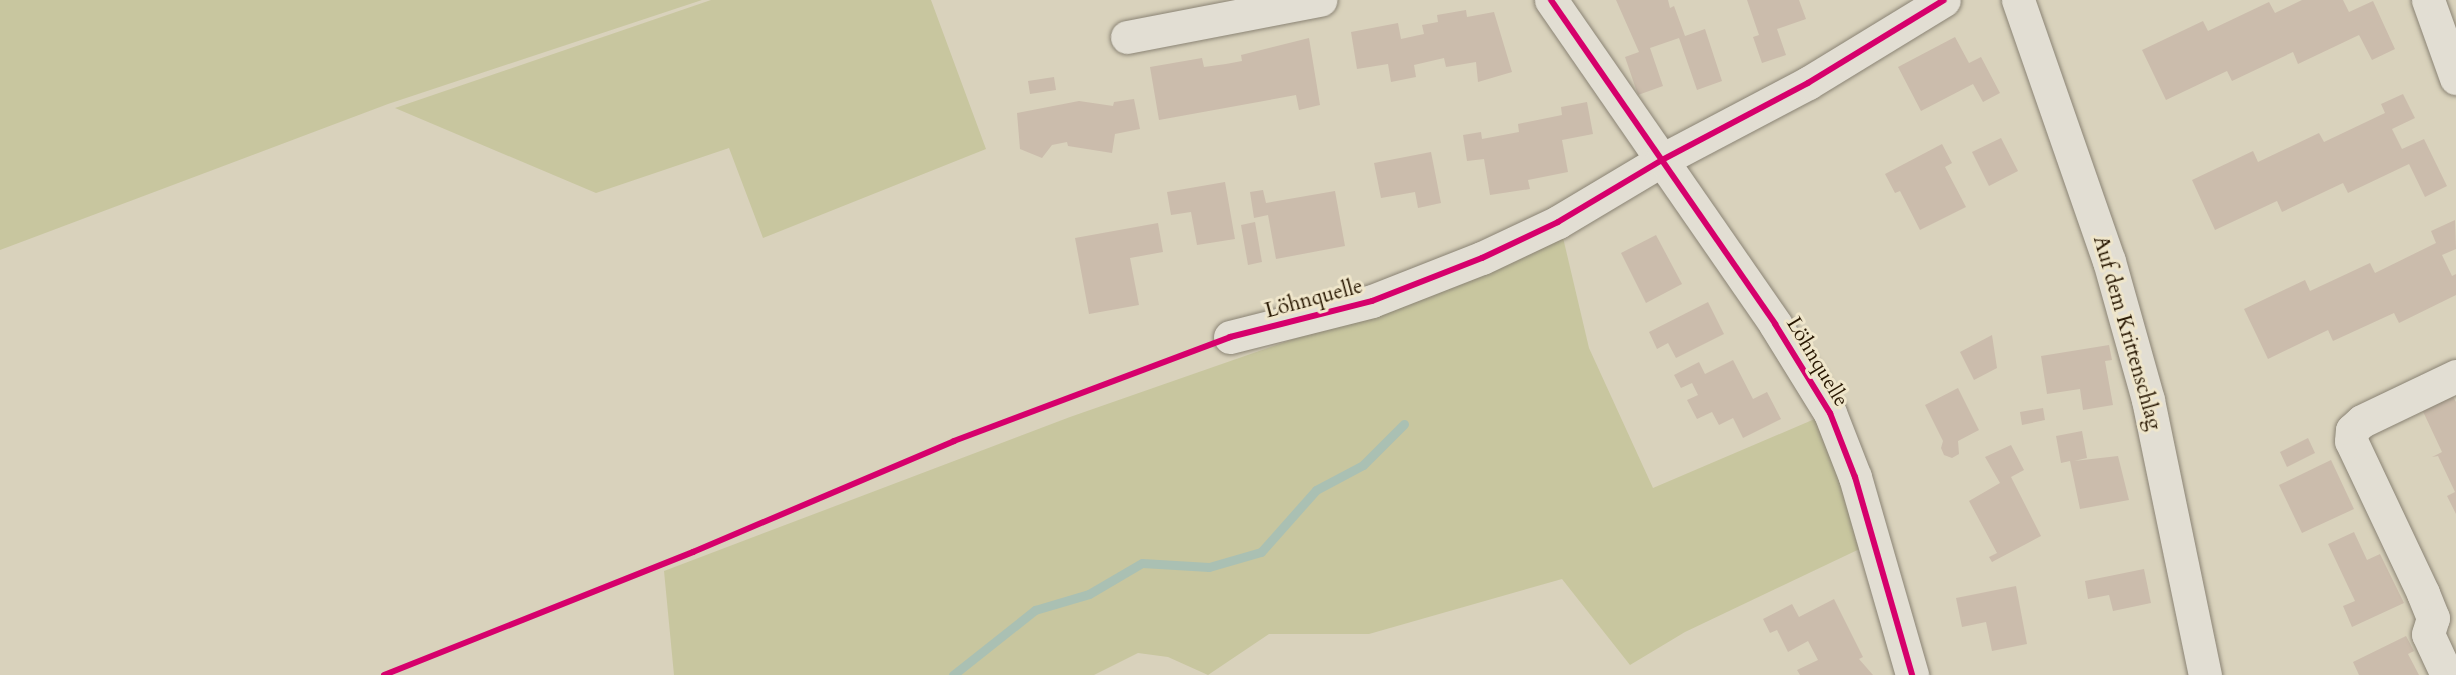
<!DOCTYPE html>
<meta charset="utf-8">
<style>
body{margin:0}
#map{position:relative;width:2456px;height:675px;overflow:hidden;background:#d9d2bc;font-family:Cardo,serif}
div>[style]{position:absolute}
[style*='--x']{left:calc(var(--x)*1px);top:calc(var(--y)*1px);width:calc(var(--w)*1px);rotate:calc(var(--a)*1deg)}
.green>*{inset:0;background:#c8c69f}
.stream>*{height:9px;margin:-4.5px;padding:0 4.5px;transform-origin:4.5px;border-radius:4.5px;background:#aac0b3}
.building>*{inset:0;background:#cbbcac}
.roads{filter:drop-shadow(0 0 2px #8a8374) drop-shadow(0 0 2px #8a8374)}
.minor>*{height:33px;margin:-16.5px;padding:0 16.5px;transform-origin:16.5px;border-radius:16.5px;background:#e2ded3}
.cycleway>*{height:6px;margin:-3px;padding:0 3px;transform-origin:3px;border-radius:3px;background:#d6006c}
span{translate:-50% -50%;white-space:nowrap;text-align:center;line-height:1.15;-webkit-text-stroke:6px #efe6cb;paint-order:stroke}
.street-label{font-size:21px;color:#271600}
</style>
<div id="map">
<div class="green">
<i style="clip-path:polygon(0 0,702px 0,388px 104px,0 250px)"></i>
<i style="clip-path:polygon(711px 0,931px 0,986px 149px,763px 238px,729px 148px,596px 193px,395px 108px)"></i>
<i style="clip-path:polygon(1561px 229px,1589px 348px,1653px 488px,1817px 418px,1868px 545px,1685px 632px,1630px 665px,1562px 579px,1369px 634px,1269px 634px,1208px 675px,1168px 657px,1138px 653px,1094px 675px,674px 675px,664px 571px,1070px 417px,1371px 312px)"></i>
</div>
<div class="stream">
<i style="--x:953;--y:675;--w:105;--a:-38.4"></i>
<i style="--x:1035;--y:610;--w:56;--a:-16.5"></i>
<i style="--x:1089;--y:594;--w:61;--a:-30.3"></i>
<i style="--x:1142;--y:563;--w:67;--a:3.4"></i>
<i style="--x:1209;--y:567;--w:54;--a:-16.1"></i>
<i style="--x:1261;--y:552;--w:83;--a:-48.4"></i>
<i style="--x:1316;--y:490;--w:53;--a:-28"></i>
<i style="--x:1363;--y:465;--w:58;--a:-45"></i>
</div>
<div class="building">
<i style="clip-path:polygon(1616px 0,1668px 0,1670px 8px,1674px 6px,1685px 36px,1705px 29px,1722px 81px,1697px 90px,1679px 38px,1650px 48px,1663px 86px,1638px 95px,1625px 57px,1639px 52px)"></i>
<i style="clip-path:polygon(1747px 0,1799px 0,1806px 19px,1777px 29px,1786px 55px,1762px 63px,1753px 37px,1759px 35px)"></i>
<i style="clip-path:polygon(2302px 0,2343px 0,2349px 12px,2373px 1px,2395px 49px,2372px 60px,2359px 35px,2298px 64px,2293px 52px,2232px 81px,2227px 71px,2166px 100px,2142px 50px,2203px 21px,2208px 31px,2269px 2px,2275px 13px)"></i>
<i style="clip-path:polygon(1466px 10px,1467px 17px,1494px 12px,1512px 72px,1478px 82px,1476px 62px,1446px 67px,1444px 58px,1414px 65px,1416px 77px,1391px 82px,1388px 64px,1357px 69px,1351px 32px,1398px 23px,1401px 39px,1424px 34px,1422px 25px,1438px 22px,1437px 15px)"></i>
<i style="clip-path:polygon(1955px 37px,1969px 63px,1981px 57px,2000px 93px,1983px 102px,1973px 84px,1921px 111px,1898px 67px)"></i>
<i style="clip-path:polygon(1309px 38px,1320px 105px,1299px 110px,1296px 95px,1159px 120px,1150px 67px,1202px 58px,1204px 67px,1226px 64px,1242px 61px,1241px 55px)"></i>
<i style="clip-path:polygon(1054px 77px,1056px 90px,1030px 94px,1028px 81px)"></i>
<i style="clip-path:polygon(2403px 94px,2415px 118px,2392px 129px,2402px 149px,2424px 139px,2447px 186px,2425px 197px,2409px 164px,2348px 193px,2343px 183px,2282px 212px,2277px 201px,2215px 230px,2192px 180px,2253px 151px,2258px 162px,2319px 133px,2324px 142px,2385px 113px,2381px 104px)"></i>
<i style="clip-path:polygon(1134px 99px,1140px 129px,1115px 134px,1112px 153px,1068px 146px,1067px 142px,1052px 145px,1042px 158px,1020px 149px,1017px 113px,1079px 101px,1113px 106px,1114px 102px)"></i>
<i style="clip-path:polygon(1587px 102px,1593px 134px,1562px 140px,1568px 172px,1528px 180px,1530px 189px,1490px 195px,1484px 159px,1467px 161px,1463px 135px,1481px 132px,1482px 139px,1519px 132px,1518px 124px,1562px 115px,1561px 107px)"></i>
<i style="clip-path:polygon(2001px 138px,2018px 171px,1989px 186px,1972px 152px)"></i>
<i style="clip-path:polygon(1942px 144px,1952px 163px,1945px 167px,1966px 207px,1920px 230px,1900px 191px,1895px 193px,1885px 174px)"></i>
<i style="clip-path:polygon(1431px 152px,1441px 203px,1418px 208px,1415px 192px,1381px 198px,1374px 163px)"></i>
<i style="clip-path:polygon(1225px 182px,1235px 239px,1197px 245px,1191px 212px,1171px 215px,1167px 192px)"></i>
<i style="clip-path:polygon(1263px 190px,1266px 203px,1335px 191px,1345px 246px,1276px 259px,1268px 215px,1254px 218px,1250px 192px)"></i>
<i style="clip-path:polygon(2455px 220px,2456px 249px,2442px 255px,2452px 276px,2456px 274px,2456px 295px,2399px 323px,2394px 313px,2333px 341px,2328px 330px,2268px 359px,2244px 309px,2305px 280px,2310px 291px,2370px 263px,2375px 273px,2436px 243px,2431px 231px)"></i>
<i style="clip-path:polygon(1255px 222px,1262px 262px,1248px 265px,1241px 225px)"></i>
<i style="clip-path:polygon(1158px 223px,1163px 252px,1130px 258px,1139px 305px,1089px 314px,1075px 238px)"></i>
<i style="clip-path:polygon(1656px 235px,1682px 284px,1646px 303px,1621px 253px)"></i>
<i style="clip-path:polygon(1708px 302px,1724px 334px,1676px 358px,1668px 343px,1657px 349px,1649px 332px)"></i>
<i style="clip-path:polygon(1992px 335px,1997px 368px,1974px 380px,1960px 352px)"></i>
<i style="clip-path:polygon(2109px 345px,2112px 360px,2105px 361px,2113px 405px,2083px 410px,2080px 389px,2047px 394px,2041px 356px)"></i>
<i style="clip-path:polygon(1733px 360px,1753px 399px,1767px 392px,1781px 419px,1743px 438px,1733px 418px,1719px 425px,1712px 412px,1697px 419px,1687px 400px,1698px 395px,1692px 383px,1681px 388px,1674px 375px,1699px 362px,1705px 374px)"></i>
<i style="clip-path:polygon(1958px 388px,1979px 430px,1958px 441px,1959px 454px,1952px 458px,1944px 455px,1941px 448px,1943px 441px,1925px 405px)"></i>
<i style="clip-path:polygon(2449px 388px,2456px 402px,2456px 514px,2447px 496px,2455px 492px,2438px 456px,2432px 457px,2442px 452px,2419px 403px)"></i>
<i style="clip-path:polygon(2043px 408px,2045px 420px,2022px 425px,2020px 412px)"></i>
<i style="clip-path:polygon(2082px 431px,2087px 458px,2074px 461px,2118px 456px,2129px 500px,2080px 509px,2070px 461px,2061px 463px,2056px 436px)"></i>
<i style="clip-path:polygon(2308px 438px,2315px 453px,2287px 467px,2280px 452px)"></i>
<i style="clip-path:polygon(2011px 445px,2024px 470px,2011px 477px,2041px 536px,1992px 562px,1989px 557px,1997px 553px,1969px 501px,2000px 483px,1985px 457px)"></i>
<i style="clip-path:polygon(2331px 460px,2354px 509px,2302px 533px,2279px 485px)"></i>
<i style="clip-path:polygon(2354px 532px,2367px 560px,2380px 554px,2404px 603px,2352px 627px,2343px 606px,2355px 601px,2328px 544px)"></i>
<i style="clip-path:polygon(2144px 569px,2151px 603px,2113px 611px,2109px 595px,2088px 599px,2085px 581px)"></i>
<i style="clip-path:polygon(2016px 586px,2027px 644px,1992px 651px,1986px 622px,1962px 627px,1956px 598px)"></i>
<i style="clip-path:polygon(1834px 599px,1863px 657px,1859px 659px,1873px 675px,1800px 675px,1797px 670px,1818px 660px,1808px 641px,1788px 652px,1777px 630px,1770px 633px,1763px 619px,1792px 604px,1799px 617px)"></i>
<i style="clip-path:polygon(2406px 636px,2414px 651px,2408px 654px,2419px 675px,2359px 675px,2353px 662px)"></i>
</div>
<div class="roads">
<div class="minor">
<i style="--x:1551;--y:0;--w:394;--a:55.3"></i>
<i style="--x:1775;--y:324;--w:105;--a:58.3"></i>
<i style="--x:1830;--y:413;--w:69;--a:68.7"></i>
<i style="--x:1855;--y:477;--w:206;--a:73.9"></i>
<i style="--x:2018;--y:0;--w:276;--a:70.8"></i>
<i style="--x:2109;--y:261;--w:144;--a:74.3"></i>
<i style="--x:2148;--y:400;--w:281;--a:78.3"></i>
<i style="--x:2428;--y:0;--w:83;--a:70.3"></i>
<i style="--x:1127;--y:37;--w:197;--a:-10.9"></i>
<i style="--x:1230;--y:337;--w:146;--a:-14.2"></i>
<i style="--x:1372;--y:301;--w:118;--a:-21.4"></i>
<i style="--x:1482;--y:258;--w:84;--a:-25.3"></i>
<i style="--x:1558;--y:222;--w:121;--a:-30.8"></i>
<i style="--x:1662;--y:160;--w:165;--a:-27.8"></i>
<i style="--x:1808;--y:83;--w:159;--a:-31.4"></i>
<i style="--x:2447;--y:675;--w:45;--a:-114.9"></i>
<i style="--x:2428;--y:634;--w:17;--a:-73"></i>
<i style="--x:2433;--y:618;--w:27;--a:-112"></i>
<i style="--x:2423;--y:593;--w:168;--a:-115.3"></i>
<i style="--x:2351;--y:441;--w:11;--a:-85"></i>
<i style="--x:2352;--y:430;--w:13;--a:-42"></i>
<i style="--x:2362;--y:421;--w:104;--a:-25.6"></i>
</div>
</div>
<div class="cycleway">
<i style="--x:1551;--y:0;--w:394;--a:55.3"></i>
<i style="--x:1775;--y:324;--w:105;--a:58.3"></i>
<i style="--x:1830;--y:413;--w:69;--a:68.7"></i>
<i style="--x:1855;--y:477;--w:206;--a:73.9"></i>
<i style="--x:384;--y:675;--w:333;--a:-21.7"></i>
<i style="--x:693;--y:552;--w:284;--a:-23"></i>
<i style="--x:954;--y:441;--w:295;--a:-20.6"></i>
<i style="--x:1230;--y:337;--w:146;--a:-14.2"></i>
<i style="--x:1372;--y:301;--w:118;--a:-21.4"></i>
<i style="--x:1482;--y:258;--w:84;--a:-25.3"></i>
<i style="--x:1558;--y:222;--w:121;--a:-30.8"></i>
<i style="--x:1662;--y:160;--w:165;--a:-27.8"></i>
<i style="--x:1808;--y:83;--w:159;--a:-31.4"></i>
</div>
<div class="street-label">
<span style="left:1314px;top:299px;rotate:-15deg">Löhnquelle</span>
<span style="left:2127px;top:333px;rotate:74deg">Auf dem Krittenschlag</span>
<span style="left:1817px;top:362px;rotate:59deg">Löhnquelle</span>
</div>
</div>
